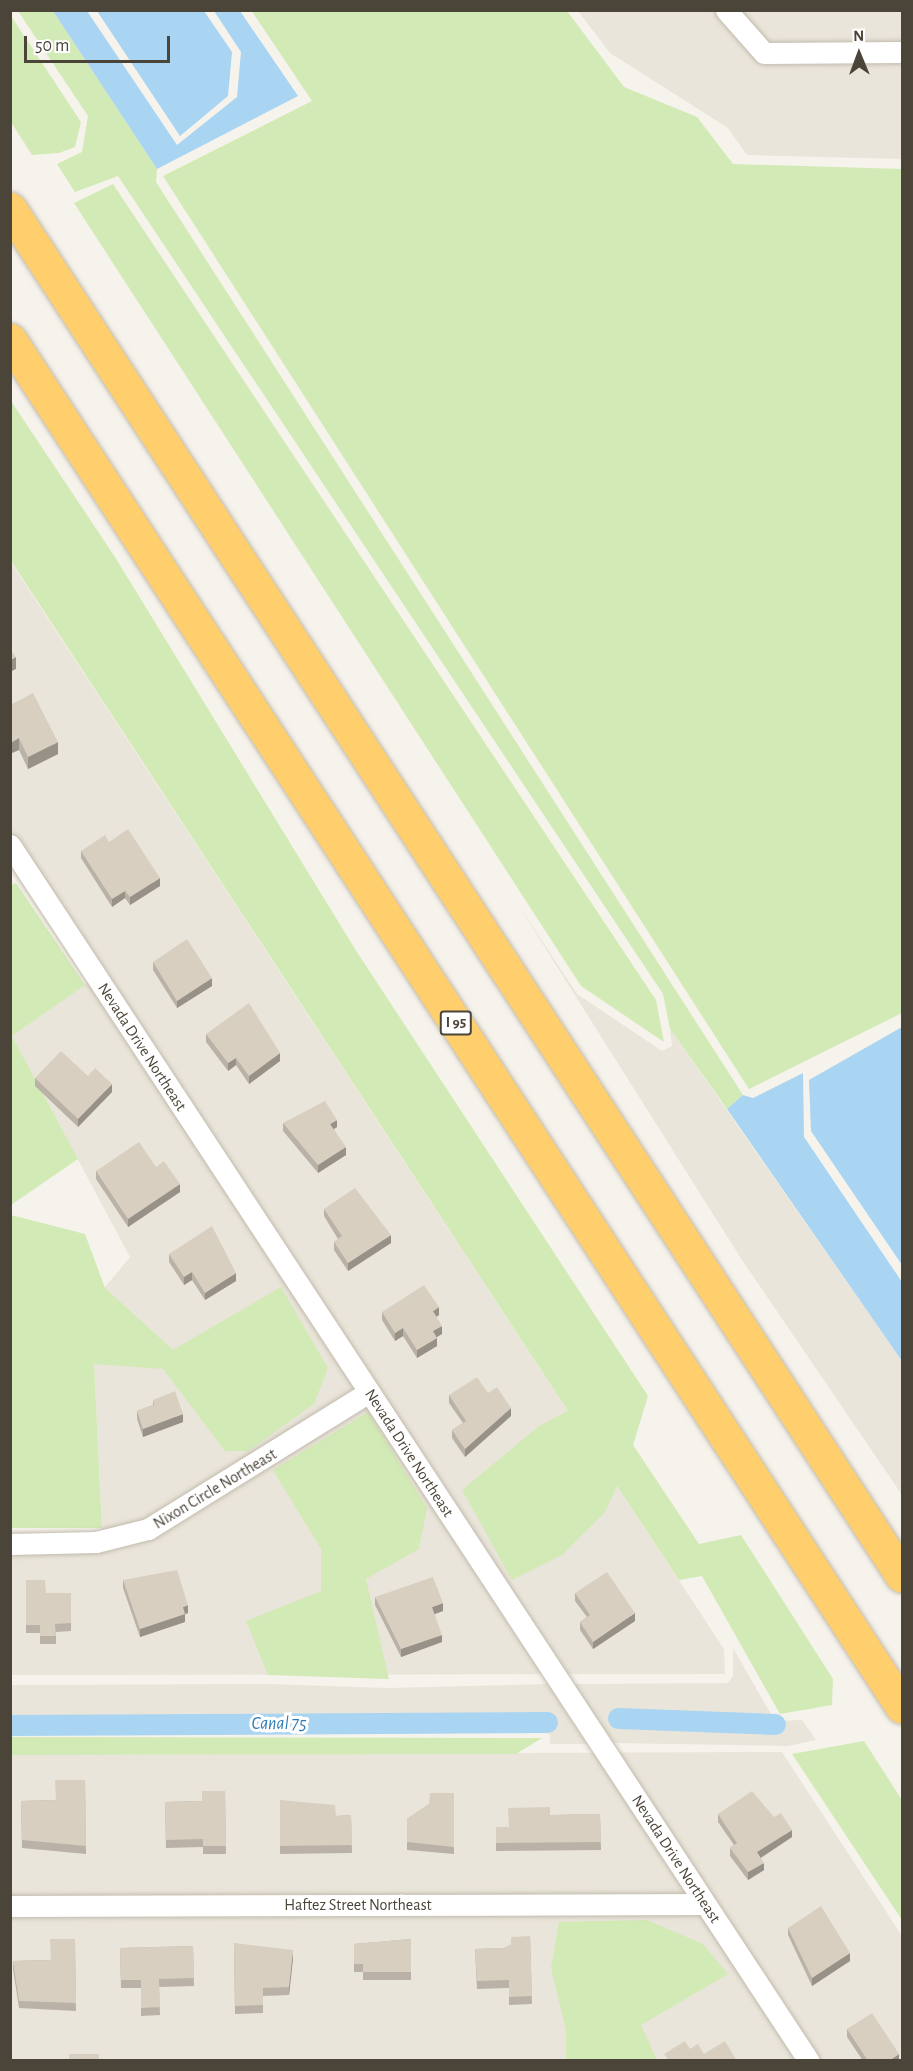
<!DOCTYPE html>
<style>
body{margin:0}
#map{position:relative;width:913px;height:2071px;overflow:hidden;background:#f6f3ec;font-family:"Alegreya Sans",sans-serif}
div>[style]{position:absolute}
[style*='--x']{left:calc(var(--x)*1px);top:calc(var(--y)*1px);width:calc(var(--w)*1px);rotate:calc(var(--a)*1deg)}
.residential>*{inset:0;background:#eae5da}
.green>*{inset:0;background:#d2eab5}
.water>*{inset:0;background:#a9d4f2}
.canal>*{height:21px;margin:-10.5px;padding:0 10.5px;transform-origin:10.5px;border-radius:10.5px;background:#a9d4f2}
.roads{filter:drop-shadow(0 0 2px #c2bbae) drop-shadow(0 0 2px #c2bbae)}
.minor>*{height:21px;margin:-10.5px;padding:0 10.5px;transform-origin:10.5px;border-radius:10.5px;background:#fff}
.motorway>*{height:33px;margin:-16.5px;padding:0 16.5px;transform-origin:16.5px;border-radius:16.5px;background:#ffcf6e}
.wall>*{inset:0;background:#bab2a6}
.shaded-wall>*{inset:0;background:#979187}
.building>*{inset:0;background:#d8cfc1}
span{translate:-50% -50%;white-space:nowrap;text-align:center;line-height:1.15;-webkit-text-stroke:6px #fff;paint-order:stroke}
.shield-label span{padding:2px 4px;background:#fff;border:2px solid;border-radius:4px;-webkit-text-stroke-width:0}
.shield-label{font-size:15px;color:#4b4439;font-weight:700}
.street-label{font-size:16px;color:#4b4439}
.water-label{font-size:18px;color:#2e7ab2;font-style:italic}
.frame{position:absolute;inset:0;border:12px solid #4b4439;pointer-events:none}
.north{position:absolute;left:829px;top:24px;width:60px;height:60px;-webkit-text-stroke:4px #fff;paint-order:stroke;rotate:359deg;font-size:16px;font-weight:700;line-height:24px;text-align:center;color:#4b4439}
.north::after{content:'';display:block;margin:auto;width:21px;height:27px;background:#4b4439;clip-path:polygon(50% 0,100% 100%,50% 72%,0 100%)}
.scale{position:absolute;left:24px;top:36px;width:146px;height:27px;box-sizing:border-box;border:3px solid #4b4439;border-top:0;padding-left:8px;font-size:18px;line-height:21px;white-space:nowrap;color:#4b4439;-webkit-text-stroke:4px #fff;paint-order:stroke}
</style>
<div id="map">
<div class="residential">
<i style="clip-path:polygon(578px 11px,902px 11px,902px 159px,747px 155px,728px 128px,610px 53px)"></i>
<i style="clip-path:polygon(10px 561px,724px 1649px,725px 1674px,11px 1675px,11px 1544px,96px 1542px,102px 1528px,91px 1304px,130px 1257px,12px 1036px,96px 976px,11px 845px)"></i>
<i style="clip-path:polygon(515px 900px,577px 994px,662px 1051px,672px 1046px,670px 1029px,902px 1361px,902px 1495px,740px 1257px)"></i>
<i style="clip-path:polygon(733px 1648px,775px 1721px,802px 1720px,816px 1740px,788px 1746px,612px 1743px,573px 1684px,728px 1683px,733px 1676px)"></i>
<i style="clip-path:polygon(268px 1684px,388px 1688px,548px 1684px,587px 1744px,550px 1744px,550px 1735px,542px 1729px,11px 1728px,11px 1685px)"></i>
<i style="clip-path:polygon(782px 1752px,902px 1936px,902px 2060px,11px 2060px,10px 1755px)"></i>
</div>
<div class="green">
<i style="clip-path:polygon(251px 10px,567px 11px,624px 87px,697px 117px,733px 164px,902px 169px,902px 1013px,749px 1089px,163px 176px,312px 101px)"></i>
<i style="clip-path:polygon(18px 11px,53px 11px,157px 169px,156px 182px,743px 1095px,727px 1109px,670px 1029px,663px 994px,118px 176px,75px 192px,57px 164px,82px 152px,88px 116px)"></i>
<i style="clip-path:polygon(11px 16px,81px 122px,75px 147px,59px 153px,32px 155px,11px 122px)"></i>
<i style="clip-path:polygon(113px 184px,656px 1000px,664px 1042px,581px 986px,74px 203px)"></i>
<i style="clip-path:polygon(11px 401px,115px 557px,355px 949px,648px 1396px,633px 1445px,699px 1544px,741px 1535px,833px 1679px,832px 1705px,780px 1714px,702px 1576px,679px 1580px,617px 1486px,605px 1512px,562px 1555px,512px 1580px,462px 1490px,539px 1426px,568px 1411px,11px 561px)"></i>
<i style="clip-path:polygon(16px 883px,85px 985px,12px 1036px,78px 1159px,11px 1205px,10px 885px)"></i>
<i style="clip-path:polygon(11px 1215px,85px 1234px,105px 1288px,173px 1350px,281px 1287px,328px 1368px,314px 1404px,248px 1451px,225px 1451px,163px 1369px,94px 1364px,102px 1528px,11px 1528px)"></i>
<i style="clip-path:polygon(368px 1412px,427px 1508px,419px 1549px,366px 1579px,389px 1679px,268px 1675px,246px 1621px,321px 1591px,321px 1549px,273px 1470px)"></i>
<i style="clip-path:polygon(11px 1737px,542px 1738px,516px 1754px,11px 1755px)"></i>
<i style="clip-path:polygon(864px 1741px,902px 1800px,902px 1920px,792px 1754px)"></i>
<i style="clip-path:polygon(647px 1920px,703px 1944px,728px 1974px,641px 2025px,657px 2060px,566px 2060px,566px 2030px,551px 1968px,559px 1922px)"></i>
</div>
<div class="water">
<i style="clip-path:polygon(53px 11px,87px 11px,177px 145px,237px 97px,241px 52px,214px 11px,240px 11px,298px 96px,157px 169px)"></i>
<i style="clip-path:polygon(97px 11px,204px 11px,232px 52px,228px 96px,180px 136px)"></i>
<i style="clip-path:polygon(902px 1027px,902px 1265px,811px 1131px,809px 1080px)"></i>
<i style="clip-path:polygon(803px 1073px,804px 1137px,902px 1282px,902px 1361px,727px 1109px,743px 1095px,753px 1098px)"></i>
</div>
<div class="canal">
<i style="--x:618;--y:1718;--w:157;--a:2.2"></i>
<i style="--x:10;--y:1725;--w:537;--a:-0.32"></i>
</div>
<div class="roads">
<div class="minor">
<i style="--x:726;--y:10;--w:57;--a:48.5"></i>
<i style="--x:764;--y:53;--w:138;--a:-0.4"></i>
<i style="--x:10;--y:845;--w:1454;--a:56.7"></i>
<i style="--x:10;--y:1544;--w:86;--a:-1.3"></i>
<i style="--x:96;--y:1542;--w:54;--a:-14"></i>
<i style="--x:148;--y:1529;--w:260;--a:-31.8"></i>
<i style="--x:10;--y:1906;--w:695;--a:-0.16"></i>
</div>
<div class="motorway">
<i style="--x:10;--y:209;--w:1632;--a:56.87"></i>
<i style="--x:10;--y:340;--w:1632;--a:56.87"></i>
</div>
</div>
<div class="wall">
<i style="clip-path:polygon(10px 705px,58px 754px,28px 769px,19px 750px)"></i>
<i style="clip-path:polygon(81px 851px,160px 886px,130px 905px,125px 898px,112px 907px,81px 858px)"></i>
<i style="clip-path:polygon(153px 962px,212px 986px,177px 1008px,153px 970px)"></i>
<i style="clip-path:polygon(206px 1034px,280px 1061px,249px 1084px,236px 1065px,228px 1071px,206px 1042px)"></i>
<i style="clip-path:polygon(35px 1078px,112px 1092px,78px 1127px,35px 1086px)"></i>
<i style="clip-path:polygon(283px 1123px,337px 1127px,334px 1129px,346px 1155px,318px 1173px,283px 1131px)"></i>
<i style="clip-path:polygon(156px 1167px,180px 1192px,128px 1227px,96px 1179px,96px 1171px)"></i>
<i style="clip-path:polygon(324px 1209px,391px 1243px,348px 1271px,334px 1250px,334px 1242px,338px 1239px,324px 1216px)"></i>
<i style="clip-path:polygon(169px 1254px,236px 1281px,205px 1300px,192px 1280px,184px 1285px,169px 1262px)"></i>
<i style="clip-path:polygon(382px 1312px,439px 1315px,436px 1317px,442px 1334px,437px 1337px,437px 1346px,417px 1358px,403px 1336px,395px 1341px,382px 1320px)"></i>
<i style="clip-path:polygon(488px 1393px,511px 1416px,465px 1457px,452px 1438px,452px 1430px,463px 1423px,449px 1403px,449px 1395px)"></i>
<i style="clip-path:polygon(153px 1400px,183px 1422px,143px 1437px,137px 1419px,137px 1411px,153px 1405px)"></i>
<i style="clip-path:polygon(26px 1580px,46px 1593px,71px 1593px,71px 1631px,56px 1632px,56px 1644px,40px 1644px,40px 1633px,26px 1633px)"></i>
<i style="clip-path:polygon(123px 1580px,188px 1613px,185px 1614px,185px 1622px,140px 1637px,123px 1588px)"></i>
<i style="clip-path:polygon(575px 1593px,635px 1621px,593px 1649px,580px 1630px,580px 1622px,587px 1617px,575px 1601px)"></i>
<i style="clip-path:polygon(375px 1597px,443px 1611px,434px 1614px,442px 1642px,401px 1657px,375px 1605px)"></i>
<i style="clip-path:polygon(85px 1780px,86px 1854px,22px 1848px,21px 1801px,55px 1800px)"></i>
<i style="clip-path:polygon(225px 1791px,226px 1854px,203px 1854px,203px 1847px,166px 1848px,165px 1802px,202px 1801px)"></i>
<i style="clip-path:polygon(454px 1793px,454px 1854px,407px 1850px,407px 1819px,429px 1804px)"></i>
<i style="clip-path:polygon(280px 1800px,336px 1816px,351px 1815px,352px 1853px,280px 1854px)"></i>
<i style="clip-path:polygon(600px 1814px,601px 1850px,496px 1851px,496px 1827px,509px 1827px,550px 1815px)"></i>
<i style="clip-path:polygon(718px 1814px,792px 1837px,761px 1858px,764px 1870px,748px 1880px,730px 1856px,730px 1848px,734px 1845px,718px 1822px)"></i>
<i style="clip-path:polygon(788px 1928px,850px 1961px,812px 1986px,788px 1935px)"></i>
<i style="clip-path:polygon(530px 1936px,532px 2004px,509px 2005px,509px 1988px,477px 1989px,475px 1949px,504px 1948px)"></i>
<i style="clip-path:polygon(75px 1939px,76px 2011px,19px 2008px,13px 1969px,13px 1961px,50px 1960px)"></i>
<i style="clip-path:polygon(411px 1939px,411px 1980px,363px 1980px,363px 1972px,354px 1972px,354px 1944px)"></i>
<i style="clip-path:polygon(234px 1943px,293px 1958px,289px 1995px,263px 1996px,263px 2013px,235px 2014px)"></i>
<i style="clip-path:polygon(193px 1946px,194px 1986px,159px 1987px,160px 2015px,141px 2016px,141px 1988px,121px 1988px,120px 1948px)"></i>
<i style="clip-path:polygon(847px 2029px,899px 2061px,863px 2061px,847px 2037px)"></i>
</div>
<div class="shaded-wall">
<i style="clip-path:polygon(16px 657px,16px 669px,10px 672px,10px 660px)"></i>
<i style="clip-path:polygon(19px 738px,19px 750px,10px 754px,10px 743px)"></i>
<i style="clip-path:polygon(58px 742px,58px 754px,28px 769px,28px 757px)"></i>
<i style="clip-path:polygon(160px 878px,160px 886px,130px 905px,130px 897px)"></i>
<i style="clip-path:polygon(125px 891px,125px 898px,112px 907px,112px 899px)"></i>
<i style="clip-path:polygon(212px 978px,212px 986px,177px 1008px,177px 1001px)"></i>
<i style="clip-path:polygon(280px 1053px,280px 1061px,249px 1084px,249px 1076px)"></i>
<i style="clip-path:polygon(236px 1058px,236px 1065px,228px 1071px,228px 1063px)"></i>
<i style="clip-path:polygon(112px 1084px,112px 1092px,78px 1127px,78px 1119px)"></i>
<i style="clip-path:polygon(337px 1120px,337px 1127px,330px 1131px,330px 1124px)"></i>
<i style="clip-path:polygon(346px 1147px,346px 1155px,318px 1173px,318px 1165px)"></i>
<i style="clip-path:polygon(180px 1184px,180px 1192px,128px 1227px,128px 1219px)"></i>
<i style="clip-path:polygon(391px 1235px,391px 1243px,348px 1271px,348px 1263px)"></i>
<i style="clip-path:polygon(192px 1272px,192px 1280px,184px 1285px,184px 1277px)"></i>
<i style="clip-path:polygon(236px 1273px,236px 1281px,205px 1300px,205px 1293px)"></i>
<i style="clip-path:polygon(439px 1307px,439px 1315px,433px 1319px,433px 1311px)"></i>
<i style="clip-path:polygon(442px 1326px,442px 1334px,433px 1339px,433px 1331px)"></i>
<i style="clip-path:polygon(403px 1328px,403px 1336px,395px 1341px,395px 1333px)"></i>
<i style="clip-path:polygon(437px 1338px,437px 1346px,417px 1358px,417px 1350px)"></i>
<i style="clip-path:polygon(511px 1408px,511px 1416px,465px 1457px,465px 1449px)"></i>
<i style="clip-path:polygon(183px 1414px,183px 1422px,143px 1437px,143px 1429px)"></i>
<i style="clip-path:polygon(443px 1603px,443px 1611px,432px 1615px,432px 1607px)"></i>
<i style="clip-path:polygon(188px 1605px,188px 1613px,183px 1615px,183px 1607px)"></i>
<i style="clip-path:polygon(635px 1613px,635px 1621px,593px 1649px,593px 1642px)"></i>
<i style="clip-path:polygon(185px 1614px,185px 1622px,140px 1637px,140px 1629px)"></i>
<i style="clip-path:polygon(442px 1635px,442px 1642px,401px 1657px,401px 1649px)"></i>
<i style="clip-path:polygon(792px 1830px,792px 1837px,757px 1860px,757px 1852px)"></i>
<i style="clip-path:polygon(764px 1863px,764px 1870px,748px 1880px,748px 1872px)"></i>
<i style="clip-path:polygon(293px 1950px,293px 1958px,289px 1995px,289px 1987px)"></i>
<i style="clip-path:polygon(850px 1953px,850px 1961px,812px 1986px,812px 1978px)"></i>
<i style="clip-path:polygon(899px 2054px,899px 2061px,889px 2061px)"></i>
</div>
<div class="building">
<i style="clip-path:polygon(10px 649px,16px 657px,10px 660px)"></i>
<i style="clip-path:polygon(33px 693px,58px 742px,28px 757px,19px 738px,10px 743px,10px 705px)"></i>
<i style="clip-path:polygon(128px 829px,160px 878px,130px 897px,125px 891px,112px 899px,81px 851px,105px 835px,109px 842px)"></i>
<i style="clip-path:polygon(187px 939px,212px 978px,177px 1001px,153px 962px)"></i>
<i style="clip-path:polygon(249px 1003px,280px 1053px,249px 1076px,236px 1058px,228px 1063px,206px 1034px)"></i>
<i style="clip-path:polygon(61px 1051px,88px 1076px,95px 1068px,112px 1084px,78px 1119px,35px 1078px)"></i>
<i style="clip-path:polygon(325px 1101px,337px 1120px,330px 1124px,346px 1147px,318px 1165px,283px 1123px)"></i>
<i style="clip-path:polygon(139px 1142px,156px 1167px,164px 1161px,180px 1184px,128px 1219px,96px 1171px)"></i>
<i style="clip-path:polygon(355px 1188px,391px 1235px,348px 1263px,334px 1242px,342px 1236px,324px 1209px)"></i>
<i style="clip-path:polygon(212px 1226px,236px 1273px,205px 1293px,192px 1272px,184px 1277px,169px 1254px)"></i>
<i style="clip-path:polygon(424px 1285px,439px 1307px,433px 1311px,442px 1326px,433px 1331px,437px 1338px,417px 1350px,403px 1328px,395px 1333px,382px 1312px)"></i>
<i style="clip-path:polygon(477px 1377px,488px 1393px,497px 1387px,511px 1408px,465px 1449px,452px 1430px,466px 1421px,449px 1395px)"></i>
<i style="clip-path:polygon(175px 1391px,183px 1414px,143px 1429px,137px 1411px,154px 1405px,153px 1400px)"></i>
<i style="clip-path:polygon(177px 1570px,188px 1605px,183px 1607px,185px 1614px,140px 1629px,123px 1580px)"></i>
<i style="clip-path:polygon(607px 1572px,635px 1613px,593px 1642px,580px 1622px,590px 1615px,575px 1593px)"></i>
<i style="clip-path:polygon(433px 1577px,443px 1603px,432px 1607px,442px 1635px,401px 1649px,375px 1597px)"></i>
<i style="clip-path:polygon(26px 1580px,45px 1580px,46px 1593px,71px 1593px,71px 1623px,55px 1624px,56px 1636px,40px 1636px,40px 1625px,26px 1625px)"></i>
<i style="clip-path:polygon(55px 1780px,85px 1780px,86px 1846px,22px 1840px,21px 1801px,56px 1800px)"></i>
<i style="clip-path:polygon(202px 1791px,225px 1791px,226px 1846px,203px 1846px,203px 1839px,166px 1840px,165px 1802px,202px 1801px)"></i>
<i style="clip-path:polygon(752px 1791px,774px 1817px,781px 1813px,792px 1830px,757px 1852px,764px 1863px,748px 1872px,730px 1848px,737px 1843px,718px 1814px)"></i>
<i style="clip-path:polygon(430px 1793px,454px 1793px,454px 1847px,407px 1842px,407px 1819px,429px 1804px)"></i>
<i style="clip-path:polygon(280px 1800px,335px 1805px,336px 1816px,351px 1815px,352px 1845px,280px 1846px)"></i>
<i style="clip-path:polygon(550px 1807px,550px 1815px,600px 1814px,601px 1842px,496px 1843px,496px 1827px,509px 1827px,508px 1808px)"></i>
<i style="clip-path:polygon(821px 1906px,850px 1953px,812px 1978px,788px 1928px)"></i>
<i style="clip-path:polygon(530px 1936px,532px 1996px,509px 1997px,509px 1980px,477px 1981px,475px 1949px,504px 1948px,511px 1945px,511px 1937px)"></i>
<i style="clip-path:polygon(50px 1939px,75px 1939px,76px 2003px,19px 2001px,13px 1961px,51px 1960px)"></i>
<i style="clip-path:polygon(411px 1939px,411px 1972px,363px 1972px,363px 1964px,354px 1964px,354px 1944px)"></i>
<i style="clip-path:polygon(234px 1943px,293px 1950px,289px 1987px,263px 1988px,263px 2005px,235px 2006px)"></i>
<i style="clip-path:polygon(193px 1946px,194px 1978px,159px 1979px,160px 2007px,141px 2008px,141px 1980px,121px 1980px,120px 1948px)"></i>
<i style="clip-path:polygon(872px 2013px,899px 2054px,889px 2061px,868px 2061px,847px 2029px)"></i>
<i style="clip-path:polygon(685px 2041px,690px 2049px,698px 2044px,704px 2054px,725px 2041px,737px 2061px,669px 2061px,664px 2054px)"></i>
<i style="clip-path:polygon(69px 2054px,99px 2054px,99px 2061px,69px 2061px)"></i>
</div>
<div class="shield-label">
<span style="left:456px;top:1023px">I 95</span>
</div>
<div class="street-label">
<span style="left:142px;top:1047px;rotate:57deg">Nevada Drive Northeast</span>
<span style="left:409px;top:1453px;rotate:57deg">Nevada Drive Northeast</span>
<span style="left:215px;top:1489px;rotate:-31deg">Nixon Circle Northeast</span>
<span style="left:676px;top:1859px;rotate:57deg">Nevada Drive Northeast</span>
<span style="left:358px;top:1905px">Haftez Street Northeast</span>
</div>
<div class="water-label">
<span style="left:279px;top:1724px">Canal 75</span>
</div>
<div class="frame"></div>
<div class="north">N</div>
<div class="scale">50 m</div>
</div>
